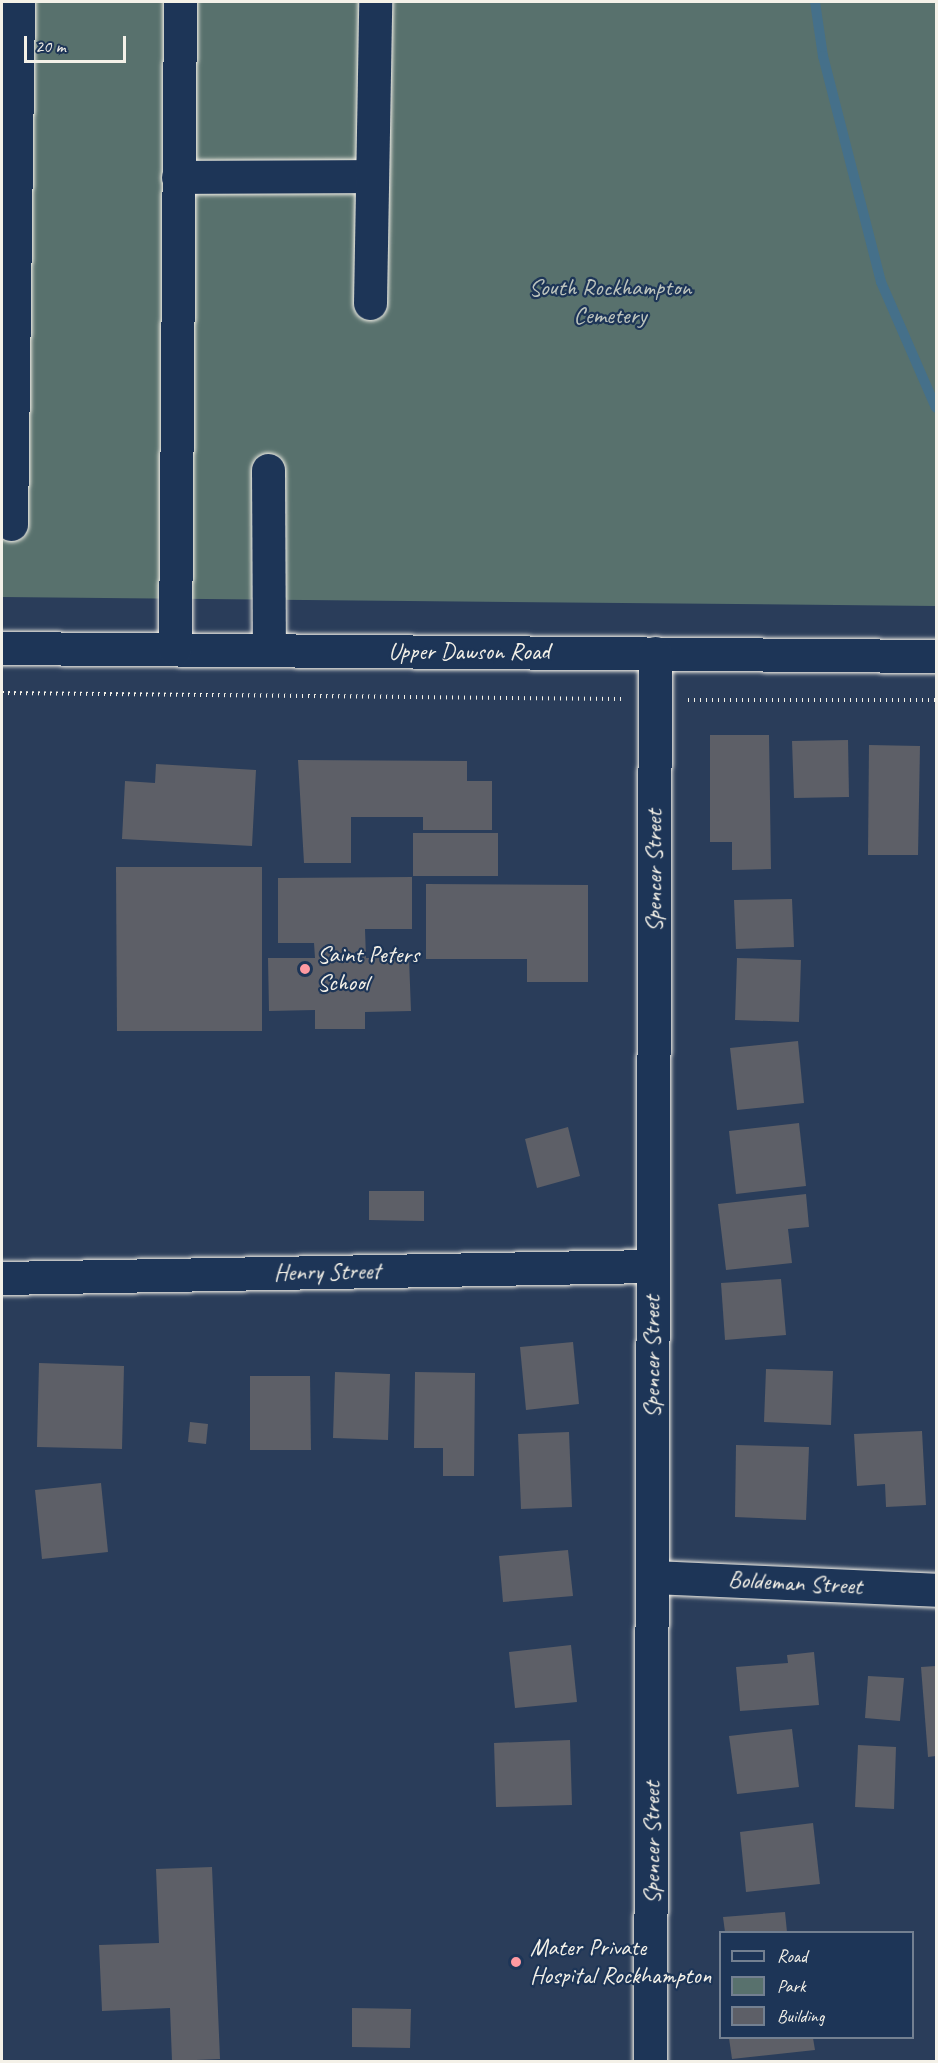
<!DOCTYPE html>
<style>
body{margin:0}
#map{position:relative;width:938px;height:2063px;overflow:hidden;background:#2a3d5a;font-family:Caveat,sans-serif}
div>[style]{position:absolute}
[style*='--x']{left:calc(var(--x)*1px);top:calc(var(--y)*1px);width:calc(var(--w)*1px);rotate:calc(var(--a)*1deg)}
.green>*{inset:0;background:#58716d}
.stream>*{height:10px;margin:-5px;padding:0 5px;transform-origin:5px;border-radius:5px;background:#45708a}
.building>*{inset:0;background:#5d5f67}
.path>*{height:4px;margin-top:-2px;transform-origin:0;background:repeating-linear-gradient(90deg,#f4f1e8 0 1.5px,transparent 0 6px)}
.roads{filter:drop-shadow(0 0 2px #f4f1e8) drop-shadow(0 0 2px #f4f1e8)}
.minor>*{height:33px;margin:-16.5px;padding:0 16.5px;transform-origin:16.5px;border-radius:16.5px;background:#1d3557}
.dots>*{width:16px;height:16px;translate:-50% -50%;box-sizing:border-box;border:3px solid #1d3557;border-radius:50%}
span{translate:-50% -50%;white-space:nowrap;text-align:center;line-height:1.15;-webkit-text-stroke:4.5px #1d3557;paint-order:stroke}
.park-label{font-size:24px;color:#bdc4bd}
.street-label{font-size:24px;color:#f4f1e8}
.poi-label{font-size:24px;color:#f4f1e8}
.left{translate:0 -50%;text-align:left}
.frame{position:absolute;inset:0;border:3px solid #f4f1e8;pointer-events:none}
.legend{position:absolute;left:719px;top:1931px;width:195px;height:108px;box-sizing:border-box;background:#1d3557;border:2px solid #738091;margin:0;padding:8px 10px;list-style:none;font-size:18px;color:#f4f1e8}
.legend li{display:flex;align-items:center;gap:12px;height:30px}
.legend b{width:30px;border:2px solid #738091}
.scale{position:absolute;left:24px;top:36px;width:102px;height:27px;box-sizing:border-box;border:3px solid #f4f1e8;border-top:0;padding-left:8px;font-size:18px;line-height:21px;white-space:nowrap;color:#f4f1e8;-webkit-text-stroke:4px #1d3557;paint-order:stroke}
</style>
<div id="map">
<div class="green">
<i style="clip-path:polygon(2px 2px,936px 2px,936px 606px,2px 597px)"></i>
</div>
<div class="stream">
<i style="--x:815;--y:2;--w:55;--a:81.6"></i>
<i style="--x:823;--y:56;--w:233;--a:75.6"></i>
<i style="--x:881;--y:282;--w:137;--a:66.4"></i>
</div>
<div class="building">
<i style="clip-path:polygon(710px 735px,769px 735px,771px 869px,732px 870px,732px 842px,710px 842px)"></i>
<i style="clip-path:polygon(848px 740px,849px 797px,794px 798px,792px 741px)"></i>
<i style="clip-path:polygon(869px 745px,920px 746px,918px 855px,868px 855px)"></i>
<i style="clip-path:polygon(298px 760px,467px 761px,467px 781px,492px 781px,492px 830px,423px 830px,423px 817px,351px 817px,351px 863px,304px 863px)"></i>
<i style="clip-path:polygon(156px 764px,256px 770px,252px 846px,122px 839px,125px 781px,155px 783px)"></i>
<i style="clip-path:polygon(413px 833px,498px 833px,498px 876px,413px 876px)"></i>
<i style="clip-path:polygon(116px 867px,262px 867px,262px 1031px,117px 1031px)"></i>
<i style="clip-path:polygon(412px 877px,412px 929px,365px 929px,366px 958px,409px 958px,411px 1011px,365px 1012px,365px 1029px,315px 1029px,315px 1010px,269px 1011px,268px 958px,315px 958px,314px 943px,278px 943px,278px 878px)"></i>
<i style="clip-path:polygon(426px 884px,588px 885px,588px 982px,527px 982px,527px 959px,426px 959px)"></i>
<i style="clip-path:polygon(792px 899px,794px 947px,736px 949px,734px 900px)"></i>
<i style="clip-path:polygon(737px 958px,801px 960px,799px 1022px,735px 1020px)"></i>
<i style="clip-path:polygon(798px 1041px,804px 1103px,737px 1110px,730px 1048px)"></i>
<i style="clip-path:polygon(799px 1123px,806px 1186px,736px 1194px,729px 1131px)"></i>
<i style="clip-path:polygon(568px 1127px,580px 1176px,537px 1188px,525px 1139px)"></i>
<i style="clip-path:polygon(369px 1191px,424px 1191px,424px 1221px,369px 1220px)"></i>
<i style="clip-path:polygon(806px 1194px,809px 1227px,788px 1229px,792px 1263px,726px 1270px,718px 1204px)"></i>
<i style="clip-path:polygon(781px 1279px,786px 1335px,725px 1340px,721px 1283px)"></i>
<i style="clip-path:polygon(573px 1342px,579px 1404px,526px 1410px,520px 1347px)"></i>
<i style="clip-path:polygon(39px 1363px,124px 1366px,122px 1449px,37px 1447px)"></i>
<i style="clip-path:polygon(766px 1369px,833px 1371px,831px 1425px,764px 1422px)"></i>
<i style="clip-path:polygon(335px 1372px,390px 1374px,388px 1440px,333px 1438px)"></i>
<i style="clip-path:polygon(415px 1372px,475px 1373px,474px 1476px,443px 1476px,443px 1448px,414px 1448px)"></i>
<i style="clip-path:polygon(250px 1376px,310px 1376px,311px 1450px,250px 1450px)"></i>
<i style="clip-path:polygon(190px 1422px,208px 1424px,206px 1444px,188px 1442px)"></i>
<i style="clip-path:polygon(922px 1431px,926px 1505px,886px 1507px,885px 1484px,857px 1486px,854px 1434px)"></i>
<i style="clip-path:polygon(569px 1432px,572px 1507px,521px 1509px,518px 1434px)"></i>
<i style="clip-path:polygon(736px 1445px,809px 1447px,806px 1520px,735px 1517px)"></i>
<i style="clip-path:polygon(101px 1483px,108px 1552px,42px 1559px,35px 1490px)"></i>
<i style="clip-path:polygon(568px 1550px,573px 1596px,503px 1602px,499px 1556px)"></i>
<i style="clip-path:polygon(571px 1645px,577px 1702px,515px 1708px,509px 1652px)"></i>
<i style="clip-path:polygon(814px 1652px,819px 1705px,740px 1711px,736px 1667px,788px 1663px,787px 1655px)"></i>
<i style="clip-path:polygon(936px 1666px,936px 1756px,928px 1757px,921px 1667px)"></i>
<i style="clip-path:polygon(868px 1676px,904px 1678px,900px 1721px,865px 1718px)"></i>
<i style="clip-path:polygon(792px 1729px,799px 1787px,737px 1794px,729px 1736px)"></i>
<i style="clip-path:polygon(570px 1740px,572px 1805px,496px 1807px,494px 1743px)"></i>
<i style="clip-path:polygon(858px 1745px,896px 1747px,894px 1809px,855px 1807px)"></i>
<i style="clip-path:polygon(813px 1823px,820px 1884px,746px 1892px,740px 1832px)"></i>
<i style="clip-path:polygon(212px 1867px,220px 2059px,172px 2061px,170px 2008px,102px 2011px,99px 1945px,159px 1943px,156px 1869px)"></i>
<i style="clip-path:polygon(785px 1912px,787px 1932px,725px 1932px,723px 1917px)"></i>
<i style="clip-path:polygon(352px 2008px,411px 2009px,410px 2048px,352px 2047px)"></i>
<i style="clip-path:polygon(729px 2038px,813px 2038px,815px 2050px,732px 2059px)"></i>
</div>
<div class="path">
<i style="--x:2;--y:693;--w:619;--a:0.56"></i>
<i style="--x:688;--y:700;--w:248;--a:0"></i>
</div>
<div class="roads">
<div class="minor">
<i style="--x:178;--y:177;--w:194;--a:-0.3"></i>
<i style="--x:370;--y:303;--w:301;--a:-89"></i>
<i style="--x:268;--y:470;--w:180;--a:89.7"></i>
<i style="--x:11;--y:524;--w:522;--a:-89.23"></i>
<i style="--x:2;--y:648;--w:934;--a:0.49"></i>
<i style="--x:175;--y:649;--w:647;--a:-89.56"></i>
<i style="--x:2;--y:1278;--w:650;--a:-1.06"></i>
<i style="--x:653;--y:1577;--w:283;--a:2.6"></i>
<i style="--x:650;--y:2062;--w:1409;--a:-89.8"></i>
</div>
</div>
<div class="dots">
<i style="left:305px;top:969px;background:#ff9aa2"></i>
<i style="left:516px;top:1962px;background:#ff9aa2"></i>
</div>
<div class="park-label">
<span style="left:610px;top:302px">South Rockhampton<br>Cemetery</span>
</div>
<div class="street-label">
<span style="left:469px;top:652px">Upper Dawson Road</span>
<span style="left:654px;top:871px;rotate:-90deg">Spencer Street</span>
<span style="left:327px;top:1272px;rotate:-1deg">Henry Street</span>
<span style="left:652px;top:1357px;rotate:-90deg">Spencer Street</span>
<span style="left:795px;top:1583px;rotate:3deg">Boldeman Street</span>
<span style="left:652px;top:1843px;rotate:-90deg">Spencer Street</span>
</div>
<div class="poi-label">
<span class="left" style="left:317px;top:969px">Saint Peters<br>School</span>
<span class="left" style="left:530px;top:1962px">Mater Private<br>Hospital Rockhampton</span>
</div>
<div class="frame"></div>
<ul class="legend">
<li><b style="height:8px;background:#1d3557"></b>Road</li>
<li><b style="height:16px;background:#58716d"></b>Park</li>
<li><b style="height:16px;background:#5d5f67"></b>Building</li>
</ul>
<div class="scale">20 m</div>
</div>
